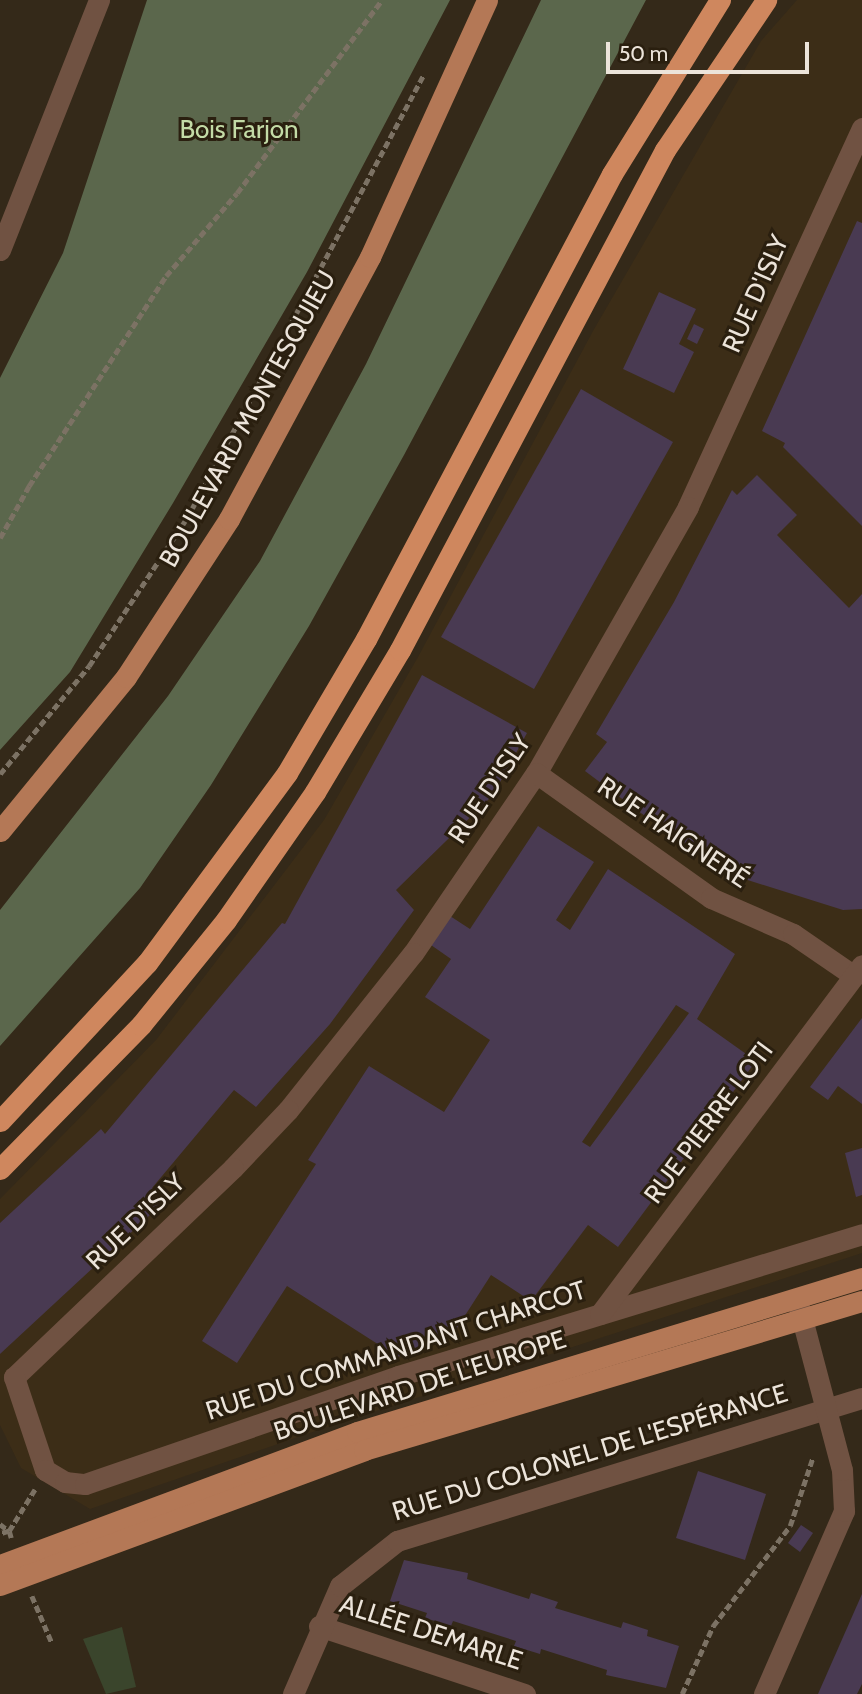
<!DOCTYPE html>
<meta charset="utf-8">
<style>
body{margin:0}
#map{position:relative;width:862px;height:1694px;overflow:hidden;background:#342919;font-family:Cabin,sans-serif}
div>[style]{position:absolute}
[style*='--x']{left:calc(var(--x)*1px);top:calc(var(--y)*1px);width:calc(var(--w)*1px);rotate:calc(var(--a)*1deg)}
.built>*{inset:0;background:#3c2d17}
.green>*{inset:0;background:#3a452c}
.forest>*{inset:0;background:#5b674c}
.building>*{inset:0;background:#493a52}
.path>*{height:4.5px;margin-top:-2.25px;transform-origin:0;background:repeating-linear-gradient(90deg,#7c7264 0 7px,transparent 0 10.5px)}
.minor>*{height:21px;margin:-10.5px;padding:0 10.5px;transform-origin:10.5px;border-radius:10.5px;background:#705242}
.major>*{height:21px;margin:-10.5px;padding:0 10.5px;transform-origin:10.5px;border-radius:10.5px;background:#b47856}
.highway>*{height:21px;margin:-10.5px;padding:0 10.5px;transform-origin:10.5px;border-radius:10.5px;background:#cf875e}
span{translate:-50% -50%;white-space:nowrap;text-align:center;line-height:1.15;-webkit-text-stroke:6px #2a1f0f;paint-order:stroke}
.park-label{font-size:26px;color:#c3dba6}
.street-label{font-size:26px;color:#ece4da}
.scale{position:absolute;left:606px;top:42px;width:203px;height:32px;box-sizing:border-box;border:4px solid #ece4da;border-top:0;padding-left:9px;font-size:21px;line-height:24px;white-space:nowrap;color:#ece4da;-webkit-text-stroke:5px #2a1f0f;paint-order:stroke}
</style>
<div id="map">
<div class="built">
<i style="clip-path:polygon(797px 0,862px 0,862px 1253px,333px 1425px,90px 1509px,21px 1468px,0 1425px,0 1199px,156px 1040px,324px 820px,418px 657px,593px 331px,761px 41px)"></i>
</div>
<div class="green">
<i style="clip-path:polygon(122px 1627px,136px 1687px,106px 1694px,83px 1639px)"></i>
</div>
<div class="forest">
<i style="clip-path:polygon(147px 0,450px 0,307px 272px,173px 503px,70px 672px,0 750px,0 378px,63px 253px)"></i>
<i style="clip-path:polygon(541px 0,646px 0,404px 455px,309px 626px,211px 785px,140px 888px,0 1046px,0 910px,168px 696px,260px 561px,366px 364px)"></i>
</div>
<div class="building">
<i style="clip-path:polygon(857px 221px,862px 223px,862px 526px,783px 447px,785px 443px,762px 431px)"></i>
<i style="clip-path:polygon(659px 292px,696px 309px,679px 344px,694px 352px,674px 393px,623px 369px)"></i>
<i style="clip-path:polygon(694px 324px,704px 329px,697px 344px,687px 339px)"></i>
<i style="clip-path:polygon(581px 389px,673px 442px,534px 689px,441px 637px)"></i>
<i style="clip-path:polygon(757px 475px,797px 515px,777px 535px,849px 608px,862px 594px,862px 909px,843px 910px,735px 876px,692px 847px,689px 849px,585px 771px,607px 742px,596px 734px,674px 602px,732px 490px,737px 495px)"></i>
<i style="clip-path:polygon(422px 675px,527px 733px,493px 795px,396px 890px,414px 910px,330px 1024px,256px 1107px,234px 1090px,152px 1188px,164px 1202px,0 1354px,0 1223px,101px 1129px,105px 1134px,282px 923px,285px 924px)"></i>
<i style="clip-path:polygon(evenodd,538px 826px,594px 862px,556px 920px,570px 930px,608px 869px,735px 954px,697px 1019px,756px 1061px,618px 1247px,588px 1225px,531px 1301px,491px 1275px,457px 1328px,398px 1357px,287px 1286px,237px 1363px,202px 1341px,316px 1164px,308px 1160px,369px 1066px,444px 1112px,490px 1040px,425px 997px,451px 959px,431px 945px,450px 916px,470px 929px,538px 826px,676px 1005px,689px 1013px,590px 1147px,582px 1142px,676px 1005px)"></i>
<i style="clip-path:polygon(862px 1018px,862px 1104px,838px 1086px,828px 1100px,810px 1087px)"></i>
<i style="clip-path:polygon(862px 1148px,862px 1195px,856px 1197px,845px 1153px)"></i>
<i style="clip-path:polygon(698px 1471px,766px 1494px,745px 1560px,676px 1538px)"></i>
<i style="clip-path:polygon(801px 1525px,813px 1533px,800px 1552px,788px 1543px)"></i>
<i style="clip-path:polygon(404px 1560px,468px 1573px,467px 1579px,529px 1599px,531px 1593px,558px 1602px,555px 1608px,621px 1628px,623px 1622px,648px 1630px,647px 1636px,679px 1646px,666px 1688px,606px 1675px,607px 1670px,541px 1649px,540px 1654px,514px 1646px,516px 1641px,453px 1621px,451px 1626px,425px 1618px,427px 1613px,390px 1601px)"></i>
<i style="clip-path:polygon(862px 1594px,862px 1684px,857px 1694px,818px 1694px)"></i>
</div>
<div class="path">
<i style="--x:0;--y:538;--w:60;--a:-60.9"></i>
<i style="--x:29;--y:486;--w:251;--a:-56.9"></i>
<i style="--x:166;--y:276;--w:109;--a:-49.5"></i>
<i style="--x:237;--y:193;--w:241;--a:-53.1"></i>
<i style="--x:0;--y:774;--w:140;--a:-50.5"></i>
<i style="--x:89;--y:666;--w:178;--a:-56.5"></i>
<i style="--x:187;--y:518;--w:503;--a:-61.91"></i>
<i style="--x:0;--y:1524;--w:11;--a:38"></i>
<i style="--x:9;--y:1531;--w:9;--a:162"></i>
<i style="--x:11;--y:1538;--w:7;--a:-106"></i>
<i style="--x:9;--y:1531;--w:49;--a:-58.2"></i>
<i style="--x:32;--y:1596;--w:51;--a:66.9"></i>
<i style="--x:682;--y:1694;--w:75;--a:-65.5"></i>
<i style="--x:713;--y:1626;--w:126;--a:-52.4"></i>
<i style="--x:790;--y:1526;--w:73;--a:-71.6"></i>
</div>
<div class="minor">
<i style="--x:862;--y:128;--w:417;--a:114.7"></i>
<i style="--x:688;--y:507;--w:306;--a:119.7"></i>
<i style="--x:536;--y:773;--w:218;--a:124.3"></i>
<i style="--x:413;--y:953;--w:201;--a:128.5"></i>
<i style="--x:288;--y:1110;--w:80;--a:133.5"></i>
<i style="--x:233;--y:1168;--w:303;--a:136.3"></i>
<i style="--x:14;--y:1377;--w:98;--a:71.6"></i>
<i style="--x:45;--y:1470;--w:23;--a:31"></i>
<i style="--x:65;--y:1482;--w:20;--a:6"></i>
<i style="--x:85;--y:1484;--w:331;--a:-19"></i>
<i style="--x:398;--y:1376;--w:485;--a:-17"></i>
<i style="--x:0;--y:250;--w:269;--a:-68.4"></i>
<i style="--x:536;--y:773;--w:215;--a:35.5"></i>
<i style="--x:711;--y:898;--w:90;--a:23.7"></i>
<i style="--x:793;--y:934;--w:74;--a:34.5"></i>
<i style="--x:600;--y:1314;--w:436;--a:-53.1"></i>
<i style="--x:319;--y:1626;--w:217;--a:18.3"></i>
<i style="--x:293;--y:1694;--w:118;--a:-66.5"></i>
<i style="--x:340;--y:1586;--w:73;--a:-38.3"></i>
<i style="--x:397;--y:1541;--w:486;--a:-17.1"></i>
<i style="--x:764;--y:1694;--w:200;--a:-66.4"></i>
<i style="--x:844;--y:1511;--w:41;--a:-92.8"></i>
<i style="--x:842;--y:1470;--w:173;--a:-104.8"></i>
</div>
<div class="major">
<i style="--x:0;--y:831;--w:199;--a:-50.7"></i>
<i style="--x:126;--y:677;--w:189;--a:-56.9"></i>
<i style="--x:229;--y:519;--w:298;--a:-61.7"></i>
<i style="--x:370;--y:257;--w:282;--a:-65.5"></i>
<i style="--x:0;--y:1565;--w:381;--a:-20.4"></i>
<i style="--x:357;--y:1432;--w:528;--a:-16.96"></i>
<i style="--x:0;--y:1585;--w:388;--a:-20.3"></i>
<i style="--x:364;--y:1450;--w:520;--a:-16.66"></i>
</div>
<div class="highway">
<i style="--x:0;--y:1121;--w:216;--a:-47.1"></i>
<i style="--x:147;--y:963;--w:236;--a:-53.6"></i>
<i style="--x:287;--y:773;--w:156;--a:-59.5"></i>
<i style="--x:366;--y:639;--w:526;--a:-62.12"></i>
<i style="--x:612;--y:174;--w:205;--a:-58.2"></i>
<i style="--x:0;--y:1169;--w:202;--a:-45.6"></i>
<i style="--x:141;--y:1025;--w:135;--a:-51"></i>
<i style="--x:226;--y:920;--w:156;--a:-55.2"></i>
<i style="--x:315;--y:792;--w:165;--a:-59.1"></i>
<i style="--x:400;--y:650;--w:566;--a:-62.08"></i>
<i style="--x:665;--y:150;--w:181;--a:-56"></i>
</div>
<div class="park-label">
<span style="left:239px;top:130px">Bois Farjon</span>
</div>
<div class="street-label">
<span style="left:756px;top:294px;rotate:-66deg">RUE D'ISLY</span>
<span style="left:248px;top:419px;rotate:-61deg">BOULEVARD MONTESQUIEU</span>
<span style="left:490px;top:789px;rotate:-56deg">RUE D'ISLY</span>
<span style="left:673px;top:833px;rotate:34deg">RUE HAIGNERÉ</span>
<span style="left:709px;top:1123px;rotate:-53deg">RUE PIERRE LOTI</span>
<span style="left:136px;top:1222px;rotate:-44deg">RUE D'ISLY</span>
<span style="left:396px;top:1351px;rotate:-18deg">RUE DU COMMANDANT CHARCOT</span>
<span style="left:420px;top:1386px;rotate:-18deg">BOULEVARD DE L'EUROPE</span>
<span style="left:590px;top:1453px;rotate:-17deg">RUE DU COLONEL DE L'ESPÉRANCE</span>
<span style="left:431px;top:1633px;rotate:18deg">ALLÉE DEMARLE</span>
</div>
<div class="scale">50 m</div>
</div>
